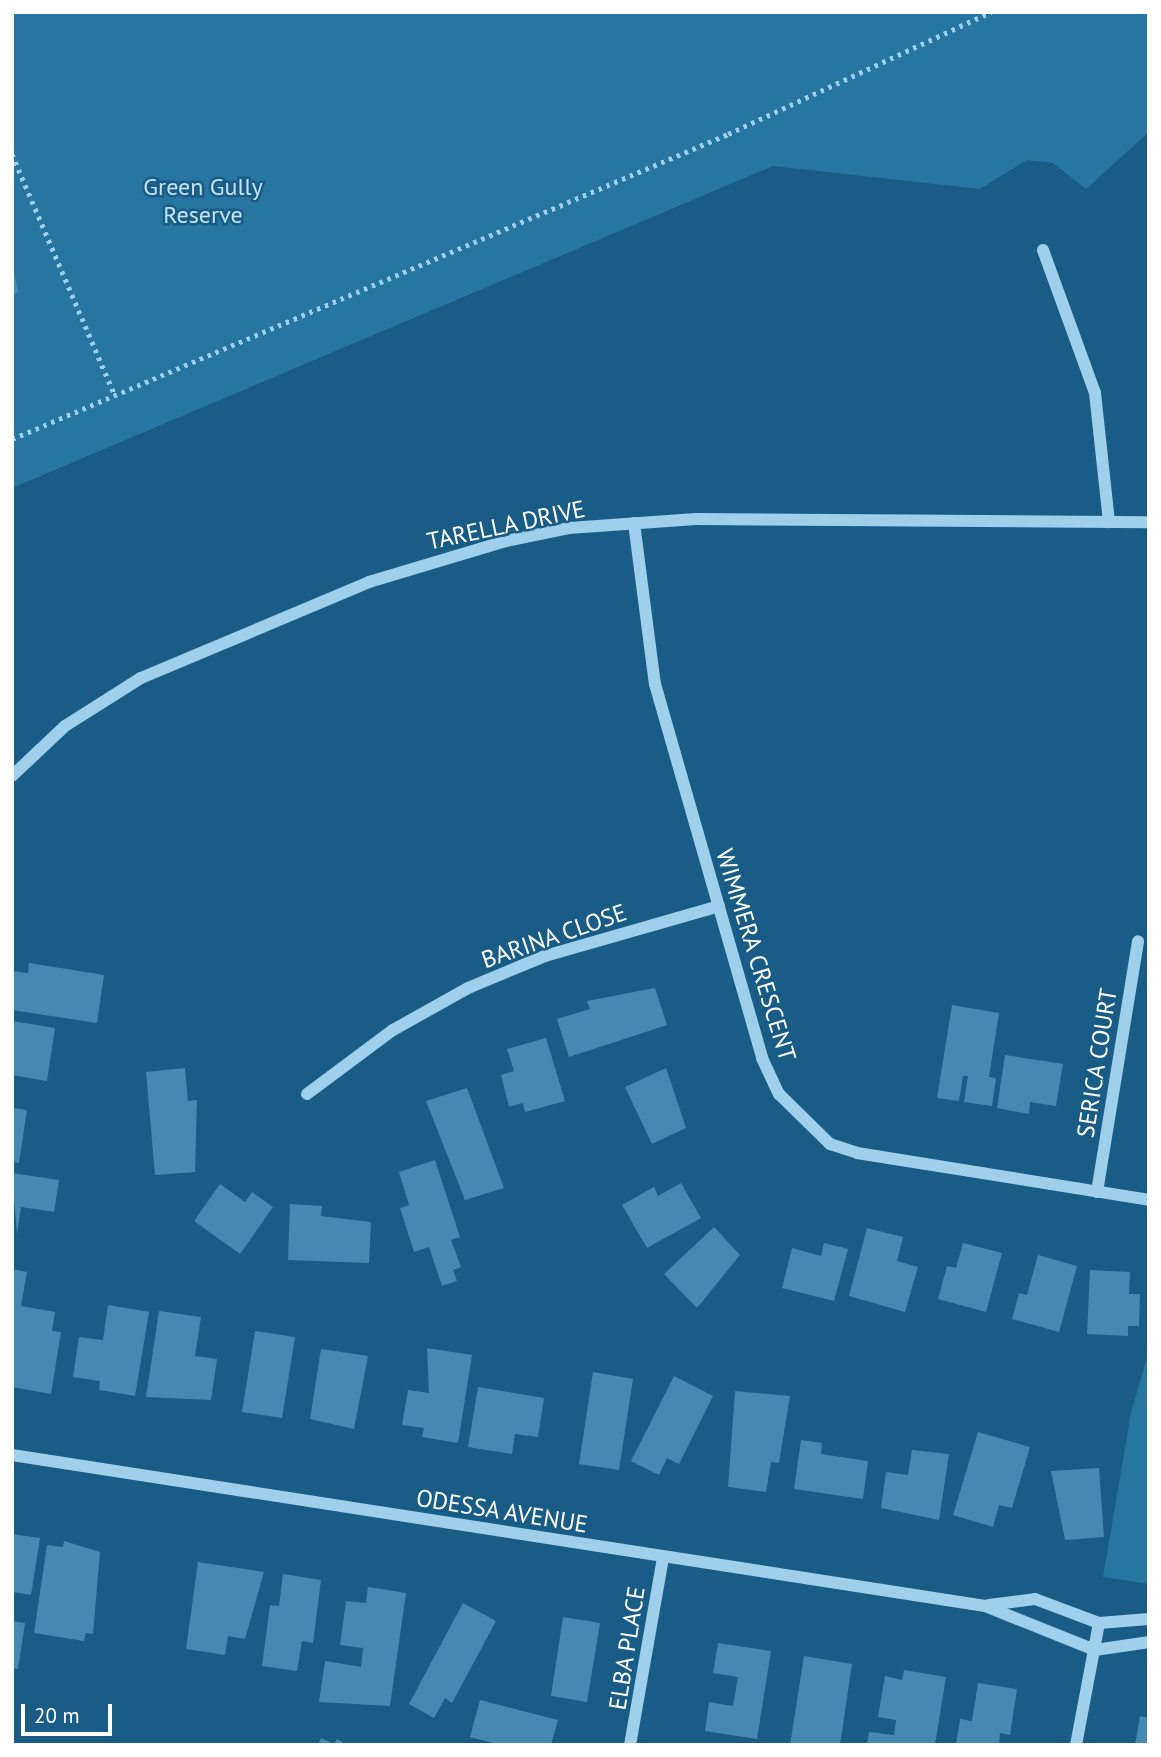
<!DOCTYPE html>
<style>
body{margin:0}
#map{position:relative;width:1161px;height:1757px;overflow:hidden;background:#195c85;font-family:"PT Sans",sans-serif}
div>[style]{position:absolute}
[style*='--x']{left:calc(var(--x)*1px);top:calc(var(--y)*1px);width:calc(var(--w)*1px);rotate:calc(var(--a)*1deg)}
.green>*{inset:0;background:#2776a2}
.building>*{inset:0;background:#4589b0}
.path>*{height:4.5px;margin-top:-2.25px;transform-origin:0;background:repeating-linear-gradient(90deg,#9ed0ec 0 3.5px,transparent 0 8.5px)}
.minor>*{height:12px;margin:-6px;padding:0 6px;transform-origin:6px;border-radius:6px;background:#9ed0ec}
span{translate:-50% -50%;white-space:nowrap;text-align:center;line-height:1.15;-webkit-text-stroke:5px #195c85;paint-order:stroke}
.park-label{font-size:24px;color:#c3e6f9}
.street-label{font-size:24px;color:#fff}
.frame{position:absolute;inset:0;border:14px solid #fff;pointer-events:none}
.scale{position:absolute;left:21px;top:1704px;width:91px;height:32px;box-sizing:border-box;border:4px solid #fff;border-top:0;padding-left:9px;font-size:21px;line-height:24px;white-space:nowrap;color:#fff;-webkit-text-stroke:5px #195c85;paint-order:stroke}
</style>
<div id="map">
<div class="green">
<i style="clip-path:polygon(12px 12px,1149px 12px,1149px 132px,1086px 189px,1053px 163px,1027px 160px,980px 189px,773px 166px,12px 488px)"></i>
<i style="clip-path:polygon(1149px 1350px,1149px 1584px,1103px 1577px,1131px 1413px)"></i>
</div>
<div class="building">
<i style="clip-path:polygon(12px 260px,18px 292px,12px 295px)"></i>
<i style="clip-path:polygon(29px 963px,104px 975px,97px 1023px,12px 1010px,12px 971px,28px 973px)"></i>
<i style="clip-path:polygon(655px 988px,667px 1025px,569px 1057px,557px 1019px,590px 1009px,587px 1001px)"></i>
<i style="clip-path:polygon(952px 1005px,999px 1013px,989px 1077px,996px 1078px,992px 1106px,964px 1102px,968px 1076px,963px 1076px,959px 1101px,937px 1098px)"></i>
<i style="clip-path:polygon(12px 1021px,55px 1028px,47px 1081px,12px 1075px)"></i>
<i style="clip-path:polygon(546px 1038px,565px 1101px,525px 1112px,523px 1103px,509px 1107px,501px 1075px,514px 1071px,507px 1049px)"></i>
<i style="clip-path:polygon(1005px 1055px,1063px 1064px,1056px 1106px,1030px 1102px,1029px 1114px,997px 1108px)"></i>
<i style="clip-path:polygon(185px 1068px,188px 1101px,197px 1100px,195px 1172px,155px 1175px,146px 1072px)"></i>
<i style="clip-path:polygon(666px 1068px,686px 1128px,652px 1144px,625px 1087px)"></i>
<i style="clip-path:polygon(467px 1088px,504px 1188px,465px 1200px,426px 1101px)"></i>
<i style="clip-path:polygon(12px 1108px,27px 1110px,19px 1163px,12px 1162px)"></i>
<i style="clip-path:polygon(435px 1160px,460px 1237px,451px 1240px,461px 1267px,453px 1270px,457px 1281px,442px 1286px,429px 1247px,414px 1252px,400px 1208px,409px 1205px,399px 1172px)"></i>
<i style="clip-path:polygon(12px 1173px,59px 1180px,54px 1212px,21px 1207px,17px 1234px)"></i>
<i style="clip-path:polygon(681px 1183px,701px 1218px,647px 1248px,622px 1205px,654px 1187px,658px 1196px)"></i>
<i style="clip-path:polygon(220px 1184px,245px 1202px,252px 1192px,273px 1207px,240px 1254px,194px 1221px)"></i>
<i style="clip-path:polygon(290px 1204px,322px 1206px,321px 1216px,371px 1222px,369px 1263px,288px 1260px)"></i>
<i style="clip-path:polygon(714px 1227px,740px 1255px,697px 1308px,664px 1274px)"></i>
<i style="clip-path:polygon(867px 1228px,903px 1237px,897px 1261px,918px 1267px,905px 1312px,849px 1296px)"></i>
<i style="clip-path:polygon(824px 1243px,848px 1249px,834px 1301px,782px 1288px,792px 1248px,821px 1256px)"></i>
<i style="clip-path:polygon(963px 1243px,1002px 1253px,986px 1312px,938px 1299px,947px 1266px,956px 1268px)"></i>
<i style="clip-path:polygon(1038px 1255px,1077px 1266px,1059px 1332px,1012px 1319px,1019px 1293px,1027px 1295px)"></i>
<i style="clip-path:polygon(12px 1269px,27px 1272px,21px 1306px,55px 1312px,52px 1331px,61px 1332px,51px 1394px,12px 1387px)"></i>
<i style="clip-path:polygon(1090px 1270px,1130px 1272px,1129px 1294px,1140px 1294px,1139px 1326px,1128px 1326px,1128px 1336px,1087px 1334px)"></i>
<i style="clip-path:polygon(108px 1305px,149px 1312px,135px 1396px,99px 1390px,100px 1381px,73px 1377px,79px 1337px,103px 1340px)"></i>
<i style="clip-path:polygon(159px 1311px,201px 1317px,195px 1356px,217px 1359px,211px 1400px,146px 1397px)"></i>
<i style="clip-path:polygon(255px 1331px,295px 1337px,282px 1418px,242px 1412px)"></i>
<i style="clip-path:polygon(427px 1348px,472px 1355px,458px 1443px,422px 1437px,424px 1428px,402px 1425px,408px 1390px,429px 1393px)"></i>
<i style="clip-path:polygon(321px 1349px,368px 1356px,354px 1429px,310px 1419px)"></i>
<i style="clip-path:polygon(593px 1372px,633px 1379px,619px 1470px,579px 1464px)"></i>
<i style="clip-path:polygon(674px 1376px,713px 1396px,679px 1464px,667px 1458px,659px 1475px,631px 1461px)"></i>
<i style="clip-path:polygon(478px 1387px,544px 1398px,538px 1437px,515px 1434px,512px 1454px,468px 1447px)"></i>
<i style="clip-path:polygon(735px 1391px,790px 1396px,779px 1463px,771px 1462px,766px 1492px,728px 1487px)"></i>
<i style="clip-path:polygon(978px 1432px,1030px 1447px,1012px 1508px,999px 1505px,993px 1527px,953px 1515px)"></i>
<i style="clip-path:polygon(801px 1440px,822px 1443px,821px 1454px,868px 1461px,863px 1499px,794px 1489px)"></i>
<i style="clip-path:polygon(912px 1450px,949px 1454px,939px 1520px,881px 1508px,886px 1472px,908px 1475px)"></i>
<i style="clip-path:polygon(1099px 1468px,1104px 1537px,1065px 1540px,1051px 1471px)"></i>
<i style="clip-path:polygon(12px 1534px,40px 1538px,31px 1595px,12px 1592px)"></i>
<i style="clip-path:polygon(64px 1541px,100px 1552px,93px 1634px,86px 1633px,84px 1641px,34px 1633px,47px 1545px,63px 1547px)"></i>
<i style="clip-path:polygon(198px 1562px,264px 1572px,245px 1639px,228px 1636px,225px 1655px,186px 1649px)"></i>
<i style="clip-path:polygon(283px 1574px,321px 1580px,313px 1643px,302px 1641px,297px 1671px,262px 1666px,270px 1605px,279px 1606px)"></i>
<i style="clip-path:polygon(368px 1587px,406px 1593px,390px 1706px,319px 1702px,325px 1661px,361px 1667px,363px 1648px,340px 1645px,346px 1601px,366px 1603px)"></i>
<i style="clip-path:polygon(463px 1603px,496px 1621px,452px 1703px,445px 1698px,434px 1718px,409px 1704px)"></i>
<i style="clip-path:polygon(563px 1617px,600px 1623px,587px 1702px,551px 1696px)"></i>
<i style="clip-path:polygon(12px 1621px,25px 1623px,18px 1669px,12px 1668px)"></i>
<i style="clip-path:polygon(718px 1643px,771px 1651px,757px 1739px,705px 1731px,709px 1702px,733px 1706px,738px 1677px,713px 1673px)"></i>
<i style="clip-path:polygon(804px 1656px,852px 1664px,840px 1745px,790px 1745px)"></i>
<i style="clip-path:polygon(904px 1670px,946px 1677px,935px 1745px,867px 1745px,869px 1732px,894px 1735px,896px 1720px,878px 1717px,885px 1676px,902px 1680px)"></i>
<i style="clip-path:polygon(978px 1683px,1017px 1689px,1010px 1735px,1000px 1733px,999px 1745px,956px 1745px,960px 1719px,972px 1721px)"></i>
<i style="clip-path:polygon(480px 1700px,558px 1720px,551px 1745px,500px 1745px,470px 1737px)"></i>
<i style="clip-path:polygon(1140px 1716px,1149px 1718px,1149px 1745px,1135px 1745px)"></i>
<i style="clip-path:polygon(321px 1738px,334px 1744px,337px 1739px,347px 1745px,318px 1745px)"></i>
</div>
<div class="path">
<i style="--x:12;--y:154;--w:263;--a:66.9"></i>
<i style="--x:12;--y:439;--w:778;--a:-23.07"></i>
<i style="--x:728;--y:134;--w:290;--a:-24.9"></i>
</div>
<div class="minor">
<i style="--x:1043;--y:250;--w:152;--a:70"></i>
<i style="--x:1095;--y:393;--w:130;--a:83.8"></i>
<i style="--x:634;--y:523;--w:162;--a:82.6"></i>
<i style="--x:655;--y:684;--w:389;--a:74"></i>
<i style="--x:762;--y:1058;--w:40;--a:65"></i>
<i style="--x:779;--y:1094;--w:71;--a:44.4"></i>
<i style="--x:830;--y:1144;--w:28;--a:18"></i>
<i style="--x:857;--y:1153;--w:296;--a:9.1"></i>
<i style="--x:12;--y:776;--w:73;--a:-43.3"></i>
<i style="--x:65;--y:726;--w:90;--a:-32.3"></i>
<i style="--x:141;--y:678;--w:247;--a:-22.8"></i>
<i style="--x:369;--y:582;--w:143;--a:-16.7"></i>
<i style="--x:506;--y:541;--w:64;--a:-11.7"></i>
<i style="--x:569;--y:528;--w:127;--a:-4.1"></i>
<i style="--x:696;--y:519;--w:453;--a:0.4"></i>
<i style="--x:307;--y:1094;--w:107;--a:-36.7"></i>
<i style="--x:393;--y:1030;--w:86;--a:-29.2"></i>
<i style="--x:468;--y:988;--w:83;--a:-22.6"></i>
<i style="--x:545;--y:956;--w:181;--a:-16"></i>
<i style="--x:1097;--y:1192;--w:254;--a:-80.7"></i>
<i style="--x:12;--y:1455;--w:985;--a:8.82"></i>
<i style="--x:985;--y:1606;--w:118;--a:21.8"></i>
<i style="--x:1095;--y:1650;--w:55;--a:-8.4"></i>
<i style="--x:989;--y:1605;--w:46;--a:-7.4"></i>
<i style="--x:1035;--y:1599;--w:68;--a:20.6"></i>
<i style="--x:1099;--y:1623;--w:50;--a:-4.6"></i>
<i style="--x:630;--y:1745;--w:191;--a:-80"></i>
<i style="--x:1076;--y:1745;--w:124;--a:-79.3"></i>
</div>
<div class="park-label">
<span style="left:203px;top:201px">Green Gully<br>Reserve</span>
</div>
<div class="street-label">
<span style="left:506px;top:525px;rotate:-12deg">TARELLA DRIVE</span>
<span style="left:554px;top:936px;rotate:-19deg">BARINA CLOSE</span>
<span style="left:756px;top:955px;rotate:73deg">WIMMERA CRESCENT</span>
<span style="left:1097px;top:1063px;rotate:-81deg">SERICA COURT</span>
<span style="left:502px;top:1511px;rotate:9deg">ODESSA AVENUE</span>
<span style="left:627px;top:1648px;rotate:-81deg">ELBA PLACE</span>
</div>
<div class="frame"></div>
<div class="scale">20 m</div>
</div>
